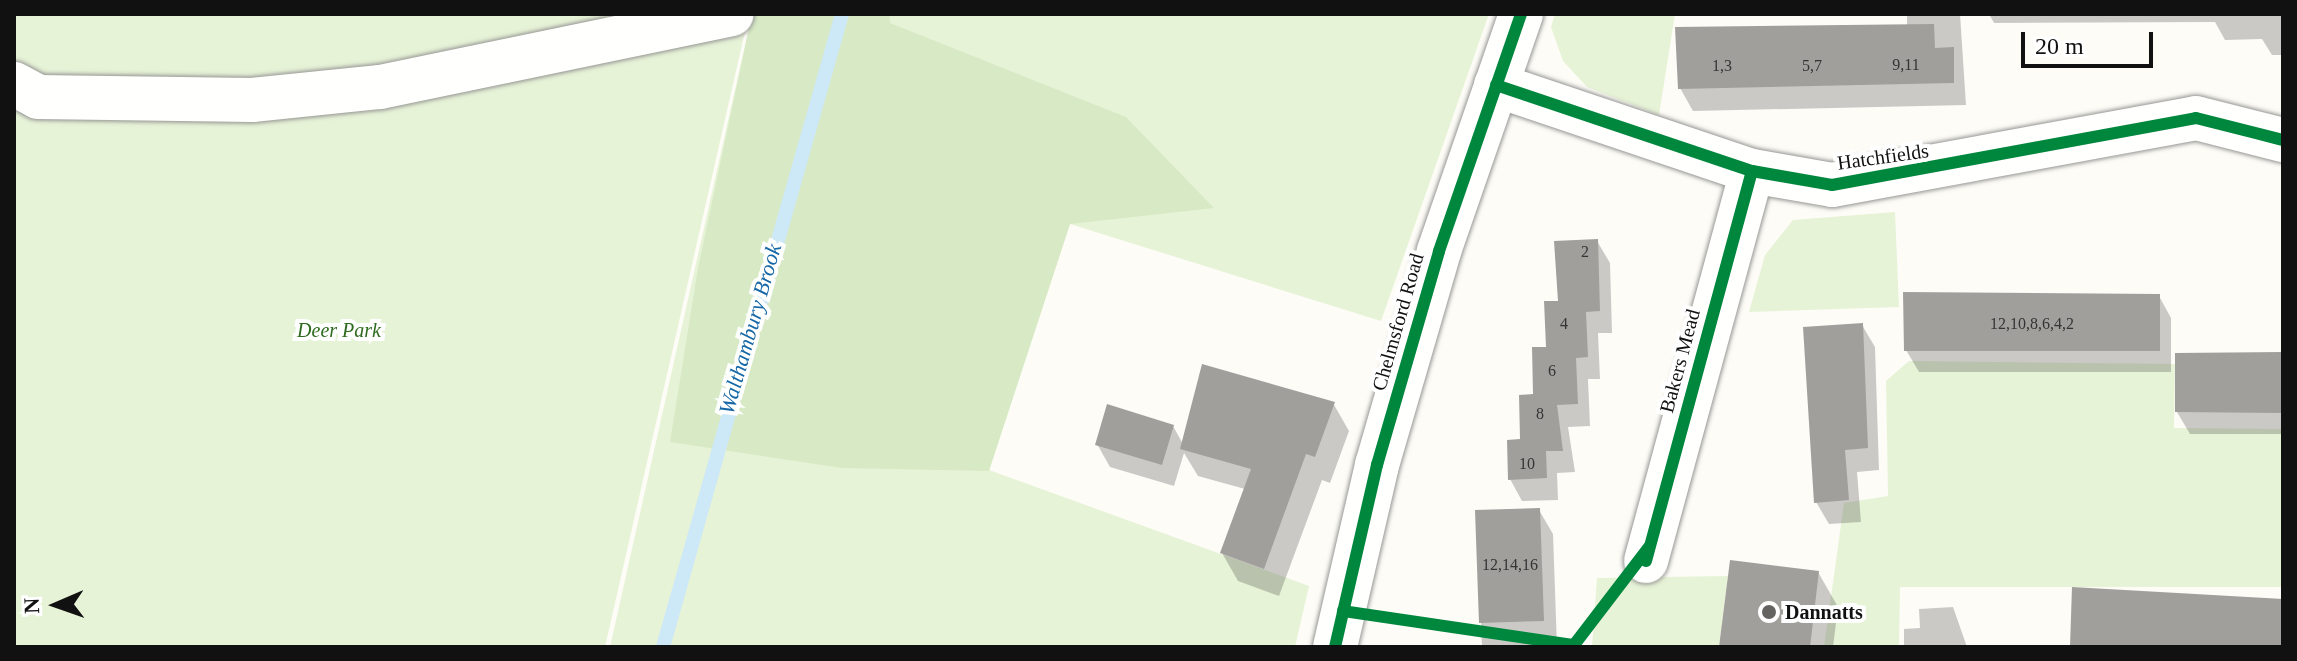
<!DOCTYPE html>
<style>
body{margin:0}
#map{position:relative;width:2297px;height:661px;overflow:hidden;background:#fdfcf7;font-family:Georgia,serif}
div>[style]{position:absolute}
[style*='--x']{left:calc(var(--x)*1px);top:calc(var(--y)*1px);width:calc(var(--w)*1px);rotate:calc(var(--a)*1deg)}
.green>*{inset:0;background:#e7f3d7}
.forest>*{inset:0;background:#d8eac5}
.shadow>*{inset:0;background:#0003}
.stream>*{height:14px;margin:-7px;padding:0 7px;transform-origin:7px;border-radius:7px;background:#cde8f7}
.building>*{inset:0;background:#a19f9c}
.roads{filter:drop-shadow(0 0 2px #979795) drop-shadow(0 0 2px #979795)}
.minor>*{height:44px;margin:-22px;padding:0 22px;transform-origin:22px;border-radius:22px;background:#fffffe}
.cycleway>*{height:12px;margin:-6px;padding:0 6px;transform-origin:6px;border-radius:6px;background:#00873e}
.dots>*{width:22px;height:22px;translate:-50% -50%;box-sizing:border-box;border:4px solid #fff;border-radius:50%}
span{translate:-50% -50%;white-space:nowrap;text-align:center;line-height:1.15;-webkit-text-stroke:8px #fff;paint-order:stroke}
.number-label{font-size:16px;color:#353434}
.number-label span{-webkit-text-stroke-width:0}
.street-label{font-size:20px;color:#111}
.park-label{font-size:20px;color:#2f6b1f;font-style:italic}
.poi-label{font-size:20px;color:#111;font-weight:700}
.left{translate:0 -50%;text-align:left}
.water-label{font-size:22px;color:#1768a6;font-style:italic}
.frame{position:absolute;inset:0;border:16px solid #111;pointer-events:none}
.north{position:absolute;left:16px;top:565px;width:80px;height:80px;-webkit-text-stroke:6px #fff;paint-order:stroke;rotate:268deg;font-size:22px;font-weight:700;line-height:32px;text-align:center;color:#111}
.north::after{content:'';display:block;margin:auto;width:28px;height:36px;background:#111;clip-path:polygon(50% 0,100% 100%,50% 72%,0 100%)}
.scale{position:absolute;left:2021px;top:32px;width:132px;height:36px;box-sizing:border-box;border:4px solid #111;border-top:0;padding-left:10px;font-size:24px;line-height:28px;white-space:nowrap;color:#111;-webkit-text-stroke:6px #fff;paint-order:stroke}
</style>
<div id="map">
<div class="green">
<i style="clip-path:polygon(14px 14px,749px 14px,605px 647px,14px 647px)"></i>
<i style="clip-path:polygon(752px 14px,1489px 14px,1381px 321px,1070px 224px,989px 470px,1309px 586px,1295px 647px,610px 647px)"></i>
<i style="clip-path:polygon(1555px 14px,1675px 14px,1659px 115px,1587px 87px,1563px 61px,1551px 27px)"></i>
<i style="clip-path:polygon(1895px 212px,1899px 307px,1749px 312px,1765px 255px,1793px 220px)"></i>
<i style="clip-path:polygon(1909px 361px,2175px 364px,2174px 428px,2283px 429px,2283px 587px,1900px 587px,1899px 647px,1824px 647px,1844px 503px,1888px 496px,1886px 381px)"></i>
<i style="clip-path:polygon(1728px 576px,1719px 647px,1592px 647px,1597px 578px)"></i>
</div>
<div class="forest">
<i style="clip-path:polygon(752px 14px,889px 14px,890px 23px,1126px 117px,1214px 208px,1070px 224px,989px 471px,842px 468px,670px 442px,698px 268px)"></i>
</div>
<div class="shadow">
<i style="clip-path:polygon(1907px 14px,1960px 14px,1966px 105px,1693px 111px,1680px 88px,1907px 27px)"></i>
<i style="clip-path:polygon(1989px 14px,2283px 14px,2283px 55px,2272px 55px,2262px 39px,2225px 40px,2215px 22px,1994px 23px)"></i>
<i style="clip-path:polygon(1597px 241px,1610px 263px,1612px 333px,1598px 333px,1600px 379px,1588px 379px,1590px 426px,1568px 427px,1575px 472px,1557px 473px,1558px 500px,1522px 501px,1510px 479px,1560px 303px)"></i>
<i style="clip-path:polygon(2159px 296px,2171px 318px,2171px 372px,1919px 372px,1906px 350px)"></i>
<i style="clip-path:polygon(1862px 325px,1875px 347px,1879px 470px,1857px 472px,1861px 522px,1829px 524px,1816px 502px)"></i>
<i style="clip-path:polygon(2283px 354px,2283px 434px,2190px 434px,2177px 412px)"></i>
<i style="clip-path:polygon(1333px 403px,1349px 431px,1330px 483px,1322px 480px,1279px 596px,1238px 581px,1222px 553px,1245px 489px,1198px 476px,1184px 453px,1174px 486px,1110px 467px,1097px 444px,1173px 426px,1183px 444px)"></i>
<i style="clip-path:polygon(1539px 510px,1553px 534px,1557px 647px,1482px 647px,1477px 512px)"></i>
<i style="clip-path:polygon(1818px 572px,1838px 607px,1833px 647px,1721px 647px)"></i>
<i style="clip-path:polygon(1953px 607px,1967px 647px,1904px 647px,1904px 629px,1920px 628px,1919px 609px)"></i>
</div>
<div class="stream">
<i style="--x:663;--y:647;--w:658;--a:-74.21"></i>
</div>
<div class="building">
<i style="clip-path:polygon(1934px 24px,1935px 48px,1954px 47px,1954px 83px,1678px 89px,1675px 27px)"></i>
<i style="clip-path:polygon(1598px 239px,1600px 311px,1586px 312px,1588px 357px,1576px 358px,1578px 404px,1557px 405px,1563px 451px,1546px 451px,1547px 478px,1508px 480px,1507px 440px,1520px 439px,1519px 395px,1533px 394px,1532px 347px,1546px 347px,1544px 301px,1558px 301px,1554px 241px)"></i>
<i style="clip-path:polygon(1903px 292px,2160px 294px,2160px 351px,1904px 351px)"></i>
<i style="clip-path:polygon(1863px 323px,1868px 448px,1845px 450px,1849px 500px,1814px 503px,1803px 327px)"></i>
<i style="clip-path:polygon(2283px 352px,2283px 413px,2175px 412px,2175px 353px)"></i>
<i style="clip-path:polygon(1202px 364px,1335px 402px,1315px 457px,1306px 454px,1264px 569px,1220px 553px,1251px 469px,1180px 449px)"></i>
<i style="clip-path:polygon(1107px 404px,1174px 425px,1162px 465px,1095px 445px)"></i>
<i style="clip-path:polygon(1540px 508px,1544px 621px,1479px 623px,1475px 510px)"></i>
<i style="clip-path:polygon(1730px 560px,1819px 571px,1810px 647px,1719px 647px)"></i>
<i style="clip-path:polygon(2072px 587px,2283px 599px,2283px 647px,2070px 647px)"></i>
</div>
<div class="roads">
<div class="minor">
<i style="--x:14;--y:84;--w:27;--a:28"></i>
<i style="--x:38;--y:97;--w:214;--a:0.8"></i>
<i style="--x:252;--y:100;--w:129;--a:-5.8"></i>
<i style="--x:380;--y:87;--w:359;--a:-11.7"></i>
<i style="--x:1496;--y:85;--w:270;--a:18.6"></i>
<i style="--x:1752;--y:171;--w:81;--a:9.9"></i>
<i style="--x:1832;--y:185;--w:370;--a:-10.4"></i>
<i style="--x:2196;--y:118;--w:90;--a:14.2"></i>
<i style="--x:1646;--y:561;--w:404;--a:-74.8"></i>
<i style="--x:1335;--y:647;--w:187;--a:-77"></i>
<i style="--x:1377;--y:465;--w:223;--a:-73.8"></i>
<i style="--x:1439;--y:251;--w:251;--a:-70.9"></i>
</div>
</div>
<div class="cycleway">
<i style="--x:1496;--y:85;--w:270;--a:18.6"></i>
<i style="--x:1752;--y:171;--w:81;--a:9.9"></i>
<i style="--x:1832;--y:185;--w:370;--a:-10.4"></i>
<i style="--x:2196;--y:118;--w:90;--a:14.2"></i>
<i style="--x:1646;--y:561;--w:404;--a:-74.8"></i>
<i style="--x:1343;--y:611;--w:233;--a:8.4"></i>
<i style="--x:1574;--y:645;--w:123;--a:-52.6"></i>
<i style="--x:1335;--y:647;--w:187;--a:-77"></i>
<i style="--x:1377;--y:465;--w:223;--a:-73.8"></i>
<i style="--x:1439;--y:251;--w:251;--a:-70.9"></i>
</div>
<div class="dots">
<i style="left:1769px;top:612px;background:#646362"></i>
</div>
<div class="number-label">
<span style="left:1906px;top:65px">9,11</span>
<span style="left:1722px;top:66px">1,3</span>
<span style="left:1812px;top:66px">5,7</span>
<span style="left:1585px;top:252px">2</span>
<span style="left:1564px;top:324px">4</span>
<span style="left:2032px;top:324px">12,10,8,6,4,2</span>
<span style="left:1552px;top:371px">6</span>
<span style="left:1540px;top:414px">8</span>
<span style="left:1527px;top:464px">10</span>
<span style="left:1510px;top:565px">12,14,16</span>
</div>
<div class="street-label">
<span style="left:1883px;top:157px;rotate:-8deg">Hatchfields</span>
<span style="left:1398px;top:322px;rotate:-74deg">Chelmsford Road</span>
<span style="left:1680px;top:361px;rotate:-75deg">Bakers Mead</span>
</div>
<div class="park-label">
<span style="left:339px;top:330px">Deer Park</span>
</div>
<div class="poi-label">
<span class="left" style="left:1785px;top:612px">Dannatts</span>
</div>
<div class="water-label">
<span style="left:750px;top:329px;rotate:-74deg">Walthambury Brook</span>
</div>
<div class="frame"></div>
<div class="north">N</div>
<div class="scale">20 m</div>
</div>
